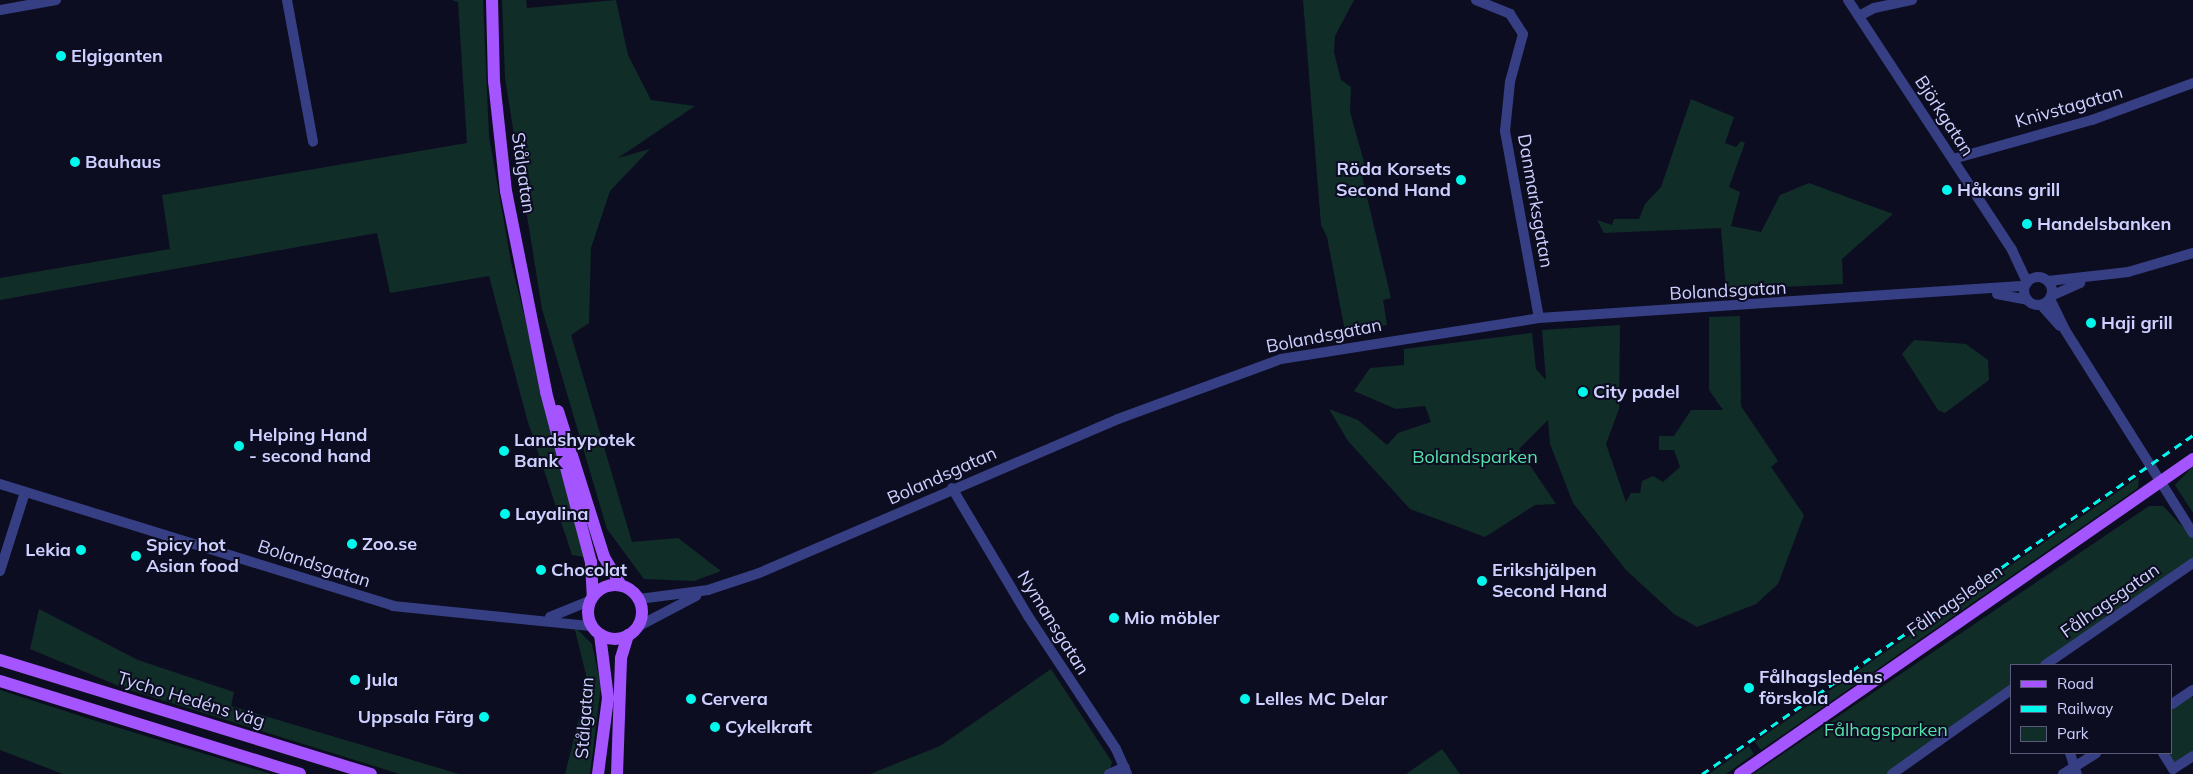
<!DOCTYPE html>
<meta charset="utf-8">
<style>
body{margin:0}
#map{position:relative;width:2193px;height:774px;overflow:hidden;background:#0d0d22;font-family:Mulish,sans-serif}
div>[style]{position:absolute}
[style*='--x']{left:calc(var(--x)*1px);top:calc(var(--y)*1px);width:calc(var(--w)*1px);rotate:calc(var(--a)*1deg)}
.green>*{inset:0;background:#102d27}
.minor>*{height:10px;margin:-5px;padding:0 5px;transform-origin:5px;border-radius:5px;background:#363f83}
.minor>.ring{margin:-5px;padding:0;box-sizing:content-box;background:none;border:10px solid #363f83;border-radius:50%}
.major>*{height:12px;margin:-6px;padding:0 6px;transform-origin:6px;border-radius:6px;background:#a555ff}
.major>.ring{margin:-6px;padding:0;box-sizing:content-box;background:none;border:12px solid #a555ff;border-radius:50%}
.rail>*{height:2.5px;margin-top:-1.25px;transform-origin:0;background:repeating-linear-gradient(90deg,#00f9ec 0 8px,transparent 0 14px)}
.dots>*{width:14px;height:14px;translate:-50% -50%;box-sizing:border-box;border:2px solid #0d0d22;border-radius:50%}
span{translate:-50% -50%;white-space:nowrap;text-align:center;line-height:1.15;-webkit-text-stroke:4px #0d0d22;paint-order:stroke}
.poi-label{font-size:18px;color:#ced0ff;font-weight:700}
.left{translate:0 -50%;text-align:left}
.right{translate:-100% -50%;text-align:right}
.street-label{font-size:18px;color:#ced0ff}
.park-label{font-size:18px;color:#56e3aa}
.legend{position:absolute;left:2010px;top:664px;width:162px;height:90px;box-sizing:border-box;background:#0d0d22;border:1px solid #5a5b7a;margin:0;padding:6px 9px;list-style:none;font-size:15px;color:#ced0ff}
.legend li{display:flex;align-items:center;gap:10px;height:25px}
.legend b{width:25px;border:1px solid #5a5b7a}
</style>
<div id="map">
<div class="green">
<i style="clip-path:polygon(452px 0,483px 0,489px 136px,511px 262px,584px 557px,572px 555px,527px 419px,489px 276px,390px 293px,377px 233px,0 300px,0 278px,170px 249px,162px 195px,467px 143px,458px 2px)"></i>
<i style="clip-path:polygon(502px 0,526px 0,527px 8px,616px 0,628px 55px,651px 100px,695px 106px,618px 158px,650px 149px,610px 191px,591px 248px,589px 323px,571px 335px,632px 542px,678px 538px,721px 571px,694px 581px,644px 579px,607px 529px,542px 309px,505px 78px)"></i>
<i style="clip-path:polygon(1303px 0,1354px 0,1335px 36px,1334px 52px,1341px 80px,1351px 87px,1350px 112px,1364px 162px,1362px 176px,1391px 298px,1383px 300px,1387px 325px,1345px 331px,1327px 237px,1321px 225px)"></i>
<i style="clip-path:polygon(1691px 99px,1734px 117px,1725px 143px,1736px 147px,1741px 141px,1745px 143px,1729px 187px,1740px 192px,1731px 226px,1761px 232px,1780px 195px,1809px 183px,1893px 214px,1842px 259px,1843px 284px,1726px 290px,1721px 228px,1604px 233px,1597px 220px,1612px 225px,1614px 219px,1639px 219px,1645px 204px,1661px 187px)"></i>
<i style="clip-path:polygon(1740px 316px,1741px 406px,1778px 461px,1771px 467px,1804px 515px,1778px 584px,1756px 604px,1697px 627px,1674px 614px,1626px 570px,1573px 503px,1550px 444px,1548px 420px,1519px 449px,1556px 504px,1535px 505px,1485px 537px,1410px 509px,1348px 441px,1329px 409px,1358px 420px,1387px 445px,1398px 433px,1431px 422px,1425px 406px,1396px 409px,1354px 391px,1370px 368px,1404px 365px,1404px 349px,1532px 333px,1536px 369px,1546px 380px,1542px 330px,1620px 325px,1619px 409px,1606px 444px,1626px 502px,1631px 493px,1640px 493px,1642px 481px,1653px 476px,1663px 482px,1680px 467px,1674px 450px,1659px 450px,1659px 436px,1674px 436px,1691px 410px,1723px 410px,1709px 390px,1709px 317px)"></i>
<i style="clip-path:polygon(1914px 340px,1966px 344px,1988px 360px,1989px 380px,1945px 413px,1938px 410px,1902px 354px)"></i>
<i style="clip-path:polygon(2193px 466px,2193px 513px,2175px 485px)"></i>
<i style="clip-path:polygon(2139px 477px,2138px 488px,1761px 750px,1755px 742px)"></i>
<i style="clip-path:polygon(2149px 506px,2163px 506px,2193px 538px,2193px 563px,2045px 665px,2012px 665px,2012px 689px,1892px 774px,1753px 774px)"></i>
<i style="clip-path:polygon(39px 609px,138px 660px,234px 692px,231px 706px,459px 774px,400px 774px,126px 689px,30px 649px)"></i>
<i style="clip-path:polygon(574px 626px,592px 644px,601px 686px,590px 774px,565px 774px,588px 683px)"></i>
<i style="clip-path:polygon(1051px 669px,1112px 762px,1109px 774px,870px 774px,940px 746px)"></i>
<i style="clip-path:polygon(0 690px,93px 720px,271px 774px,63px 774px,0 750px)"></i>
<i style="clip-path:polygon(2189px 693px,2193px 699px,2193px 756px,2173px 769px,2163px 753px,2172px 753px,2172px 704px)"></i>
<i style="clip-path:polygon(1749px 746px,1754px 754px,1726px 774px,1709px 774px)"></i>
<i style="clip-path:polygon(1442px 749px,1460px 774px,1406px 774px)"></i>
</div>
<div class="minor">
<i style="--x:287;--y:0;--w:144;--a:79.6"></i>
<i style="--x:1476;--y:0;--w:37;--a:22"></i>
<i style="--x:1510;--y:14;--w:24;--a:57"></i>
<i style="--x:1523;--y:34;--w:50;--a:105.2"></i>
<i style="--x:1510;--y:82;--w:49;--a:95.8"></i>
<i style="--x:1505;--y:131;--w:190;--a:79.7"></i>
<i style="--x:1848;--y:0;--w:299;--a:56.7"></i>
<i style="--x:2012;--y:250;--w:35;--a:65"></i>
<i style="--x:0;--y:10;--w:57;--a:-10.1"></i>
<i style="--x:1859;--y:16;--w:17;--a:-28"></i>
<i style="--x:1874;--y:8;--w:39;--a:-12"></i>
<i style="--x:1953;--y:159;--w:144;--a:-15.7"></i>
<i style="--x:2092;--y:120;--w:108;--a:-20.1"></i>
<i class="ring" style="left:2024px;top:277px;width:18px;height:18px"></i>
<i style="--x:2048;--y:281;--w:81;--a:-6.4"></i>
<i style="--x:2128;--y:272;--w:68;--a:-16.3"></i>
<i style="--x:1997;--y:294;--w:31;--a:11"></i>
<i style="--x:2051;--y:296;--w:32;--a:-24"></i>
<i style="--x:2050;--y:299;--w:34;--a:64"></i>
<i style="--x:2065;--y:330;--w:240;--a:57.8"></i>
<i style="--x:2041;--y:305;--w:28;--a:48"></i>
<i style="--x:0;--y:484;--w:412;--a:17.2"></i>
<i style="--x:393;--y:606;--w:199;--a:5.8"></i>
<i style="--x:952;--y:488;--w:149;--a:59.3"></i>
<i style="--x:1028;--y:616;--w:159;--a:56.5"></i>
<i style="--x:1116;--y:749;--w:27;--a:66"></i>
<i style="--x:0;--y:571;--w:83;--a:-72.4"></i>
<i style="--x:639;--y:599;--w:70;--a:-7.4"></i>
<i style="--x:708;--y:590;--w:54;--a:-18.4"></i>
<i style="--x:759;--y:573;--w:391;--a:-23.2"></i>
<i style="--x:1118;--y:419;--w:174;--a:-20.2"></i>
<i style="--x:1281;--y:359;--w:261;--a:-9"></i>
<i style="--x:1539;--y:318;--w:487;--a:-3.8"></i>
<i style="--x:550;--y:617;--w:42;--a:-22.3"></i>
<i style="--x:637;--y:627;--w:67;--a:-27.7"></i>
<i style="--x:2045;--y:665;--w:180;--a:-34.6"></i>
<i style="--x:2172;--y:704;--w:25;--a:-34"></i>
<i style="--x:2070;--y:753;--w:22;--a:72"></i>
<i style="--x:2163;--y:753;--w:19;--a:58"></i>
<i style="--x:2173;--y:769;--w:24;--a:-33"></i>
<i style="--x:1109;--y:774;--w:17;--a:-24"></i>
<i style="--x:1892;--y:774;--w:147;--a:-35.3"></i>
<i style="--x:2063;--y:774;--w:39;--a:-32"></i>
</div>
<div class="major">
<i style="--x:492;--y:0;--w:81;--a:88.6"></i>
<i style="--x:494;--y:81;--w:111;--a:83.8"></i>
<i style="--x:506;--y:191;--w:205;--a:78.7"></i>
<i style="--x:546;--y:392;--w:176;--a:75.2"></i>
<i style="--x:591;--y:562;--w:33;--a:87"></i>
<i style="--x:558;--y:411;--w:153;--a:72.5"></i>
<i style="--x:604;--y:557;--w:33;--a:59"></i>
<i class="ring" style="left:588px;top:585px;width:42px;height:42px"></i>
<i style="--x:0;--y:660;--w:388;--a:17.1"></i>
<i style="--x:0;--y:681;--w:314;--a:17.2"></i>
<i style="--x:598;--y:774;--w:77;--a:-82.5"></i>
<i style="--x:608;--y:698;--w:64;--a:-97.2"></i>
<i style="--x:617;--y:774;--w:116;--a:-88"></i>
<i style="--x:621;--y:658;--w:24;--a:-73"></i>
<i style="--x:1740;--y:774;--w:552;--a:-34.81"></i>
</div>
<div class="rail">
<i style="--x:1702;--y:774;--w:597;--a:-34.62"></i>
</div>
<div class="dots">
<i style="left:61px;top:56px;background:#00f9ec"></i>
<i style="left:75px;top:162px;background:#00f9ec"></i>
<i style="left:1461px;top:180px;background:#00f9ec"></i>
<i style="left:1947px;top:190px;background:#00f9ec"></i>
<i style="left:2027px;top:224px;background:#00f9ec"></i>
<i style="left:2091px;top:323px;background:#00f9ec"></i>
<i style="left:1583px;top:392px;background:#00f9ec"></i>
<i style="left:239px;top:446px;background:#00f9ec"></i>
<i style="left:504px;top:451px;background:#00f9ec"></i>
<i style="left:505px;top:514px;background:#00f9ec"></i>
<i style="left:352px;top:544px;background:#00f9ec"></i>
<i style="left:81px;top:550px;background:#00f9ec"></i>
<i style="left:136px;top:556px;background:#00f9ec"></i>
<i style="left:541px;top:570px;background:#00f9ec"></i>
<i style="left:1482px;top:581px;background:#00f9ec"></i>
<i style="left:1114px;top:618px;background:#00f9ec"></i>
<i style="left:355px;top:680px;background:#00f9ec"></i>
<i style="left:1749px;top:688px;background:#00f9ec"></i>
<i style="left:691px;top:699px;background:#00f9ec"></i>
<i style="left:1245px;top:699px;background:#00f9ec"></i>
<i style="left:484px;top:717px;background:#00f9ec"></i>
<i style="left:715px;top:727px;background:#00f9ec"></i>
</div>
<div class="poi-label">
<span class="left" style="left:71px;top:56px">Elgiganten</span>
<span class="left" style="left:85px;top:162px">Bauhaus</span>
<span class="right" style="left:1451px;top:180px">Röda Korsets<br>Second Hand</span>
<span class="left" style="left:1957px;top:190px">Håkans grill</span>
<span class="left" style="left:2037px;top:224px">Handelsbanken</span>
<span class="left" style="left:2101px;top:323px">Haji grill</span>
<span class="left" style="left:1593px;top:392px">City padel</span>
<span class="left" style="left:249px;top:446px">Helping Hand<br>- second hand</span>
<span class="left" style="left:514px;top:451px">Landshypotek<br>Bank</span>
<span class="left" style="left:515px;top:514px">Layalina</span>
<span class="left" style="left:362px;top:544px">Zoo.se</span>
<span class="left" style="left:146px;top:556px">Spicy hot<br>Asian food</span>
<span class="right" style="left:71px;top:550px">Lekia</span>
<span class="left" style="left:551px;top:570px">Chocolat</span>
<span class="left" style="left:1492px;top:581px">Erikshjälpen<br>Second Hand</span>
<span class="left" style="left:1124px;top:618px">Mio möbler</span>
<span class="left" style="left:1759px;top:688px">Fålhagsledens<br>förskola</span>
<span class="left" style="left:365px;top:680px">Jula</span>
<span class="left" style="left:701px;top:699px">Cervera</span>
<span class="left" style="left:1255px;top:699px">Lelles MC Delar</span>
<span class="right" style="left:474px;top:717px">Uppsala Färg</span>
<span class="left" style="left:725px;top:727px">Cykelkraft</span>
</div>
<div class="street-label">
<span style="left:2069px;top:107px;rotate:-16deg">Knivstagatan</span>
<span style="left:1944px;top:116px;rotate:57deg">Björkgatan</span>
<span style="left:523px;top:173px;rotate:82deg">Stålgatan</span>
<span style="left:1535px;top:201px;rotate:80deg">Danmarksgatan</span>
<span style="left:1728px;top:291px;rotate:-3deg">Bolandsgatan</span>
<span style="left:1324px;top:336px;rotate:-11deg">Bolandsgatan</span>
<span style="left:942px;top:476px;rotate:-24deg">Bolandsgatan</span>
<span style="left:314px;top:564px;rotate:18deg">Bolandsgatan</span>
<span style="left:1955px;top:601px;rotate:-35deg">Fålhagsleden</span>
<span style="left:2110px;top:601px;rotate:-35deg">Fålhagsgatan</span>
<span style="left:1053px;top:623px;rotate:58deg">Nymansgatan</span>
<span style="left:191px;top:700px;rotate:17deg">Tycho Hedéns väg</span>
<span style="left:585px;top:718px;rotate:-86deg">Stålgatan</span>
</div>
<div class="park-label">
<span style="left:1475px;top:457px">Bolandsparken</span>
<span style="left:1886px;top:730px">Fålhagsparken</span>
</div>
<ul class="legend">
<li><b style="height:6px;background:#a555ff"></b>Road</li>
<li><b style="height:6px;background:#00f9ec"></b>Railway</li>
<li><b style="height:14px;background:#102d27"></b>Park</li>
</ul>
</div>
